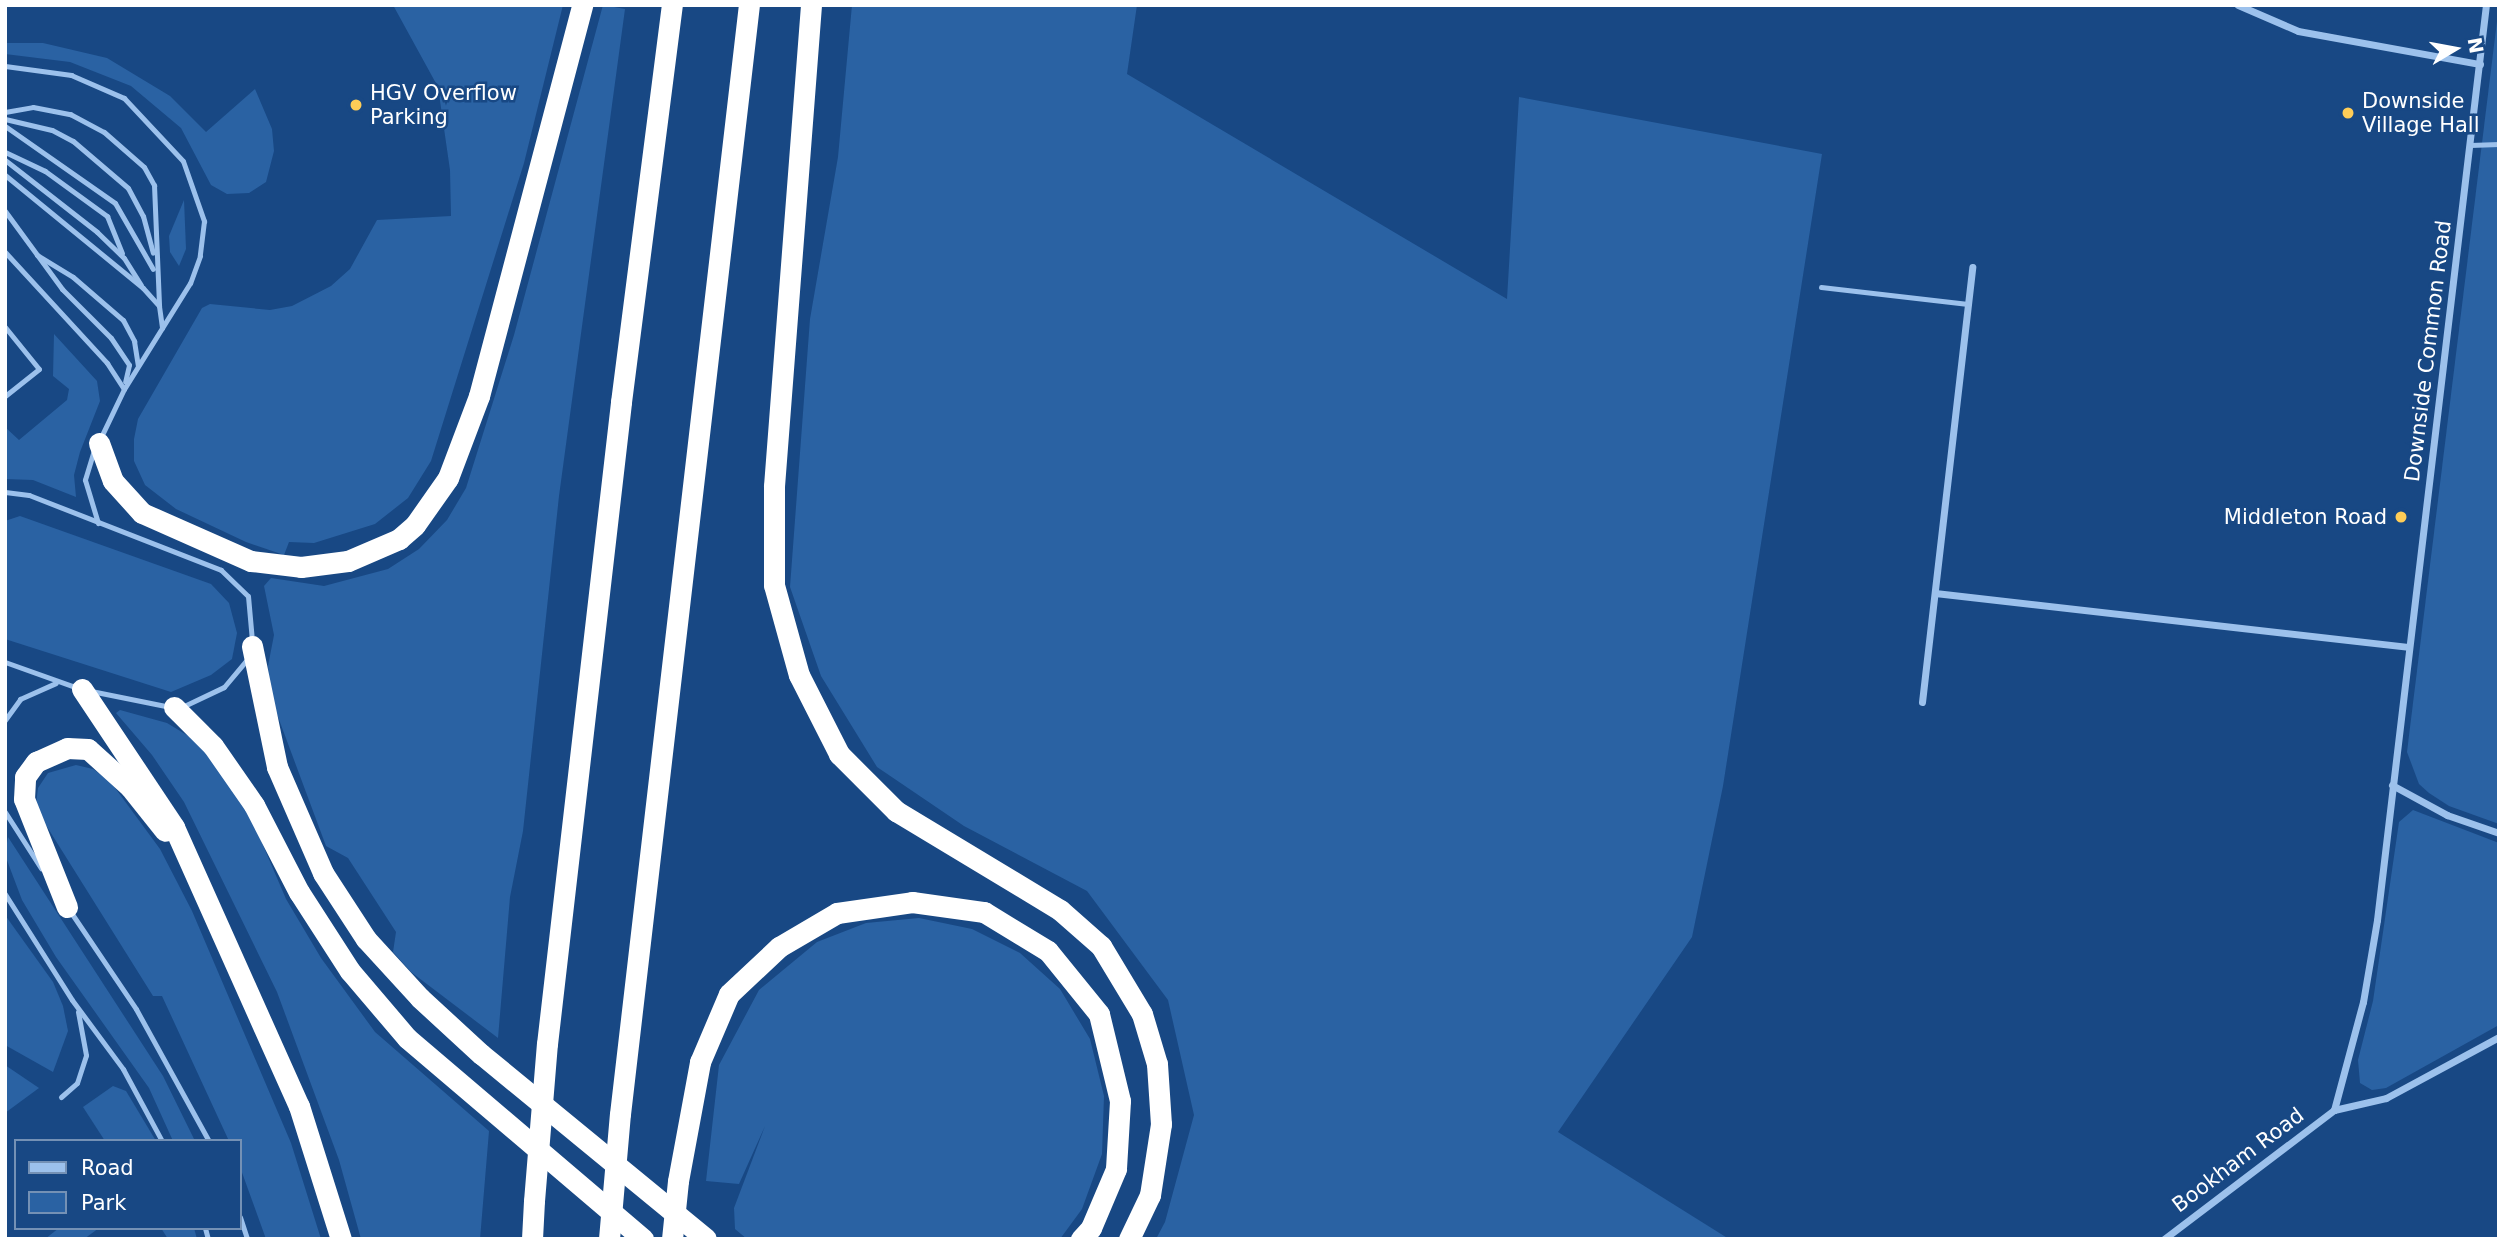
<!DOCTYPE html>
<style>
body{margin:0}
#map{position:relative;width:2504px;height:1244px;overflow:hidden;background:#184884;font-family:"DejaVu Sans",sans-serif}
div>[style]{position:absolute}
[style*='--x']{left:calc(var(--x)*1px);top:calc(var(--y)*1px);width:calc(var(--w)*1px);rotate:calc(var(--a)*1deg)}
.green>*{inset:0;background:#2a62a3}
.service>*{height:5px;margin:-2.5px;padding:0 2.5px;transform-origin:2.5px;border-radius:2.5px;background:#9cc1ec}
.minor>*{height:7px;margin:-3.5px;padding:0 3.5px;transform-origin:3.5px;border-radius:3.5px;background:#9cc1ec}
.motorway>*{height:21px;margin:-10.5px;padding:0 10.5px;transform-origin:10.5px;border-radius:10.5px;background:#fff}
.motorway-bridge>*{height:21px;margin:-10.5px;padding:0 10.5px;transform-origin:10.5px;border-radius:10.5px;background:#fff}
.dots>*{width:19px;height:19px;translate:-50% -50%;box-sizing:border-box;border:4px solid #184884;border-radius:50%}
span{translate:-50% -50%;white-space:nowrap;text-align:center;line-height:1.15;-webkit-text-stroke:5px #184884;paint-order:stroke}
.poi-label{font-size:21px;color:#fff}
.left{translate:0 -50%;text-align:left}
.right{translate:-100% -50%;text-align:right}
.street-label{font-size:21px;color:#fff}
.frame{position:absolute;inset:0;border:7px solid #fff;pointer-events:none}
.legend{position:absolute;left:14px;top:1139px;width:228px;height:91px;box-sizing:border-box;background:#184884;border:2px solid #7491b5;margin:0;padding:9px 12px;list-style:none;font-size:21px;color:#fff}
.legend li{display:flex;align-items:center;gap:14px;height:35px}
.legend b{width:35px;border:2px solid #7491b5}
.north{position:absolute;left:2420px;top:14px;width:70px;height:70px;-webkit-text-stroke:5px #184884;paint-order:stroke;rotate:80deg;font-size:19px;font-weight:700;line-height:28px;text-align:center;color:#fff}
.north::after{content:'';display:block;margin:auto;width:24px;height:32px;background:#fff;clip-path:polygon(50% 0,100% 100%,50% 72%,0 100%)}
</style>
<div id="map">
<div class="green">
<i style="clip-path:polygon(393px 5px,563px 5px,524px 163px,431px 461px,408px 498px,375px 524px,314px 543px,289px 542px,284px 555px,246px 542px,176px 509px,145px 485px,134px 461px,134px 439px,138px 419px,202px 308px,210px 304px,270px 310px,292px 306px,331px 286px,350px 269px,377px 220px,451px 216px,450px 170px,438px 87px)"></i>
<i style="clip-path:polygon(603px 5px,625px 9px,559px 496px,523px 831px,510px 897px,498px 1038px,411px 972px,393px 952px,396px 932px,348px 858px,326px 846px,271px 698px,268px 666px,274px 635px,264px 586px,271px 578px,324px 586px,388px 569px,419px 549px,447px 520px,466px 488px,514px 335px)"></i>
<i style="clip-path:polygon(852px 5px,1137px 5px,1127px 74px,1507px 299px,1519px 97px,1822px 154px,1723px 786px,1692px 937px,1558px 1132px,1729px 1239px,1156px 1239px,1165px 1222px,1194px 1115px,1168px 1000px,1087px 891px,964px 826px,877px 767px,821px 676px,790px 587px,810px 319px,838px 157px)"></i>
<i style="clip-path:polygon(2499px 5px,2499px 824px,2449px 806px,2429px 793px,2419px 784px,2407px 752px)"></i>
<i style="clip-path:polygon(5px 43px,43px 43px,107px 58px,170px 96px,206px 132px,255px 89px,272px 129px,274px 151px,266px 182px,249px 193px,227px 194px,211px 185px,181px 128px,131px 86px,70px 62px,5px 54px)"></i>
<i style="clip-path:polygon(184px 200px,186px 249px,179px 266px,170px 252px,169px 236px)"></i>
<i style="clip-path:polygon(54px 334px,97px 381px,100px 401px,80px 452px,74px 475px,76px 497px,33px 480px,5px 479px,5px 427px,19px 440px,67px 400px,69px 389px,53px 376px)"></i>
<i style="clip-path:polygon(20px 516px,211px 584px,229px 603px,237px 633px,232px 659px,211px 675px,171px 692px,5px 639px,5px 521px)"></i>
<i style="clip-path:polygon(120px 710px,167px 723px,195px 740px,244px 801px,286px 899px,321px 958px,375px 1032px,489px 1131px,480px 1239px,361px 1239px,339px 1160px,277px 992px,184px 802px,152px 755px,116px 713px)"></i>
<i style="clip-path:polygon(76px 765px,93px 769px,110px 781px,160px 849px,192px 911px,291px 1143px,321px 1239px,266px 1239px,240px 1167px,240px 1141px,229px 1141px,162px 996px,153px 996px,44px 822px,36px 804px,38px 788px,48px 773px)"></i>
<i style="clip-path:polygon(2413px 810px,2499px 843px,2499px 1025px,2386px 1088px,2372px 1090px,2360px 1083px,2358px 1060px,2373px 1001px,2399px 822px)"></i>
<i style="clip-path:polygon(8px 837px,163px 1076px,195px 1141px,173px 1141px,149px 1088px,56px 957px,22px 900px,5px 855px)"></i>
<i style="clip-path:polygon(5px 915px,53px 982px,63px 1006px,68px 1031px,53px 1072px,5px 1045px)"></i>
<i style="clip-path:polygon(919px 918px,972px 929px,1020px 953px,1060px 989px,1090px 1039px,1104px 1096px,1102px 1154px,1082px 1209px,1060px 1239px,747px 1239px,735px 1229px,734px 1208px,765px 1126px,739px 1184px,706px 1181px,719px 1065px,759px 990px,817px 942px,866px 923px)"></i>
<i style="clip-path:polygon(5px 1065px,39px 1088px,5px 1113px)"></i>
<i style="clip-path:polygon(113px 1086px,126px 1091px,156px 1141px,105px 1141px,83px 1107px)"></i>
<i style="clip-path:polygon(59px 1228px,99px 1228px,84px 1239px,45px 1239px)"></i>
<i style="clip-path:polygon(161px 1228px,194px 1228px,197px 1239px,168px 1239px)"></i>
</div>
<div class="service">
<i style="--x:5;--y:66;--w:67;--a:7.8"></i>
<i style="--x:71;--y:75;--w:58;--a:23.5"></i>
<i style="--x:124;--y:98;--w:86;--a:46.9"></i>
<i style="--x:183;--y:161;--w:64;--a:70.7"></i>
<i style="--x:204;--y:221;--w:35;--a:97"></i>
<i style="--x:200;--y:256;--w:29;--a:110"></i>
<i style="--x:190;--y:283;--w:125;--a:121.9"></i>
<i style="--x:124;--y:389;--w:55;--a:115.6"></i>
<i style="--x:5;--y:112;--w:28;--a:-10"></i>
<i style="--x:33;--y:107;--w:38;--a:11"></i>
<i style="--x:70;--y:114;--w:38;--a:28"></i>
<i style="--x:104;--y:132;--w:53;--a:41.2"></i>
<i style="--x:144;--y:167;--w:21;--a:61"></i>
<i style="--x:154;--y:185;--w:121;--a:87.6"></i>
<i style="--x:5;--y:119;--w:48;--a:13.2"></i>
<i style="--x:52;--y:130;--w:24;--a:28"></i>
<i style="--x:73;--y:141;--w:72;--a:40.5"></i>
<i style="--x:128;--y:188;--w:32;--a:62"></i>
<i style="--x:143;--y:216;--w:38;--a:75"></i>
<i style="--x:5;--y:126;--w:134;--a:35"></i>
<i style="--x:115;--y:203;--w:76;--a:60.1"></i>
<i style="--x:2470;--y:145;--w:29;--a:-2"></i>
<i style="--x:5;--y:152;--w:44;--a:25.4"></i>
<i style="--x:45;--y:171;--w:77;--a:36"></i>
<i style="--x:107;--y:216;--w:40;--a:68"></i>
<i style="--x:5;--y:160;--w:117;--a:38"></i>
<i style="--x:97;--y:232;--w:37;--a:44"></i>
<i style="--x:124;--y:258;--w:32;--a:58"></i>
<i style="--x:5;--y:175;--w:178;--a:39.3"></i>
<i style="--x:143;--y:288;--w:24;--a:48"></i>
<i style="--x:159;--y:306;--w:22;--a:82"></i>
<i style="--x:5;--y:211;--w:97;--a:53.8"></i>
<i style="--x:62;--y:289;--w:69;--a:45"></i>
<i style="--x:111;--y:338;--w:32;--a:56"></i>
<i style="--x:129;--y:365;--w:17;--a:103"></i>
<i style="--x:5;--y:252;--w:151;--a:47.4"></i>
<i style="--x:107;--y:363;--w:31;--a:57"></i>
<i style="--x:37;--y:255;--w:42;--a:31.4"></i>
<i style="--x:73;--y:277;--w:66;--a:40.7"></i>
<i style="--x:123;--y:320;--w:24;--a:62"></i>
<i style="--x:134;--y:341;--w:25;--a:81"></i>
<i style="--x:1821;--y:287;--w:148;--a:6.6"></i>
<i style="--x:5;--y:327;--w:54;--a:51"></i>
<i style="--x:39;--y:369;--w:43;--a:141.5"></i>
<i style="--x:94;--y:450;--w:31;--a:107"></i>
<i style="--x:85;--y:480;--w:45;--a:73.2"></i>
<i style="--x:5;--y:492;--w:24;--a:7"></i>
<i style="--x:29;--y:495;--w:206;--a:21.3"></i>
<i style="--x:221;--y:570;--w:37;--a:44"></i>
<i style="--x:248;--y:596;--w:45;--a:84.9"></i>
<i style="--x:5;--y:662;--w:77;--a:19.6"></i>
<i style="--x:91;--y:691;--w:81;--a:11.4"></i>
<i style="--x:184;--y:706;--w:44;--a:-25.4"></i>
<i style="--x:224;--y:687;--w:35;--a:-50"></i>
<i style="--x:5;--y:720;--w:26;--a:-54"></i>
<i style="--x:20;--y:699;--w:39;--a:-24"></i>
<i style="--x:5;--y:812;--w:67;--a:57.3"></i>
<i style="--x:5;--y:894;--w:125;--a:57.7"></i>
<i style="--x:72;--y:1000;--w:86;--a:53.5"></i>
<i style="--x:123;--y:1069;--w:82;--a:61.6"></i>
<i style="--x:70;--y:911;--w:118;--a:56"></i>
<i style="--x:136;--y:1009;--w:151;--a:61.1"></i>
<i style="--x:61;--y:1097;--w:21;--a:-41"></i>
<i style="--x:77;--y:1083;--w:29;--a:-72"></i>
<i style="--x:86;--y:1055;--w:44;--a:-100.5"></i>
<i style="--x:240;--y:1217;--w:23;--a:72"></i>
<i style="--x:205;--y:1228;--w:11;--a:75"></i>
</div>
<div class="minor">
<i style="--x:2238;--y:5;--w:65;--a:23.4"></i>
<i style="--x:2298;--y:31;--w:185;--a:10.3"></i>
<i style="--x:1935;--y:593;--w:476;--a:6.5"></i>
<i style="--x:1922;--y:702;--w:438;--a:-83.4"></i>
<i style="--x:2392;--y:785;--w:63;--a:28.6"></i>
<i style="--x:2447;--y:815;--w:55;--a:19.1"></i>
<i style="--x:2334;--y:1110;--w:112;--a:-75"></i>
<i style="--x:2363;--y:1002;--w:83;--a:-80.3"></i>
<i style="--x:2377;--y:920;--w:921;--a:-83.21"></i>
<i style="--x:2164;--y:1239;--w:213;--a:-37.2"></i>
<i style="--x:2334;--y:1110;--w:53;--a:-13"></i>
<i style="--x:2386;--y:1098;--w:128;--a:-28.4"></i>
</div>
<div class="motorway">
<i style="--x:811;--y:5;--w:482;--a:94.4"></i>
<i style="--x:774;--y:486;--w:99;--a:90"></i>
<i style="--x:774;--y:585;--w:93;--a:74.5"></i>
<i style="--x:799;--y:675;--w:89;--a:63.1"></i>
<i style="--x:839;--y:754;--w:81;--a:45"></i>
<i style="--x:896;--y:811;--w:192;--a:31.1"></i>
<i style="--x:1060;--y:910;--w:55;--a:41.3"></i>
<i style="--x:1101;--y:946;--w:79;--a:58.9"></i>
<i style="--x:1142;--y:1014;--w:52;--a:73.3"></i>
<i style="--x:1157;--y:1064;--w:60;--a:86.2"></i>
<i style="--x:1161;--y:1124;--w:72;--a:98.8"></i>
<i style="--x:1150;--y:1195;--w:49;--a:115.5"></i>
<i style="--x:99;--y:443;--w:40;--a:69.8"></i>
<i style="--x:113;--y:481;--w:43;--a:47.8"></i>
<i style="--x:142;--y:513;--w:119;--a:23.8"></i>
<i style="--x:251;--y:561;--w:50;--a:6.8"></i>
<i style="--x:301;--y:567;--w:47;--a:-7.3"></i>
<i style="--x:348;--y:561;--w:56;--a:-23.3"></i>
<i style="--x:399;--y:539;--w:21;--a:-41"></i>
<i style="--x:415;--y:525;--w:57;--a:-54.9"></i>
<i style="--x:448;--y:478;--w:88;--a:-69.3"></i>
<i style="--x:479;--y:396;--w:404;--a:-75.2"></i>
<i style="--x:252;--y:646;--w:124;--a:78.3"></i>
<i style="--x:277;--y:767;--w:116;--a:66.5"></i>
<i style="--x:323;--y:873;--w:79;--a:56.9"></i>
<i style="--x:366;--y:939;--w:80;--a:47.5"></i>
<i style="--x:420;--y:998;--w:83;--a:42.6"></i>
<i style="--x:481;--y:1054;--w:291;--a:39.4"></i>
<i style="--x:82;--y:689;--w:166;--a:56.3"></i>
<i style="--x:174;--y:827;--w:306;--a:65.9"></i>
<i style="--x:299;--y:1106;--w:139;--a:72.5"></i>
<i style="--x:174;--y:707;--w:55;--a:45"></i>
<i style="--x:213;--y:746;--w:72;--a:55.2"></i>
<i style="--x:254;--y:805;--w:98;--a:62.7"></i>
<i style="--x:299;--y:892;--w:94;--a:57.2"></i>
<i style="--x:350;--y:971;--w:88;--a:49.6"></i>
<i style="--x:407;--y:1038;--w:310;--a:40.4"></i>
<i style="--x:67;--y:907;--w:116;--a:-111.7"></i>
<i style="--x:24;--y:799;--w:22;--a:-87"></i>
<i style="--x:25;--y:777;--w:19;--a:-54"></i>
<i style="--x:36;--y:762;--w:34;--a:-24"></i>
<i style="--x:67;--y:748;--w:21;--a:3"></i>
<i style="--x:88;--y:749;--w:57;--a:42.1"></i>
<i style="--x:130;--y:787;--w:56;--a:51.5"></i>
<i style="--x:547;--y:1044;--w:646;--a:-83.42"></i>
<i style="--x:621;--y:402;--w:400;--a:-82.7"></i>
<i style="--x:620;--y:1114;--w:1116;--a:-83.37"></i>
<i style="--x:678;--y:1181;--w:121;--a:-79.5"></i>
<i style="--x:700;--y:1062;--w:74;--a:-66.9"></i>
<i style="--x:729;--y:994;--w:69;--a:-43.2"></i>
<i style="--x:779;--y:947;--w:67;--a:-30.4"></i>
<i style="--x:837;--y:913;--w:76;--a:-8.3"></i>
<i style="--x:912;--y:902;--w:73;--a:7.9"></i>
<i style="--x:984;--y:912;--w:75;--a:31.4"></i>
<i style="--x:1048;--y:951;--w:81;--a:51"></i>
<i style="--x:1099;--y:1014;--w:89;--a:76.4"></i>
<i style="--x:1120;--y:1101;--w:68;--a:93.4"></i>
<i style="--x:1116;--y:1169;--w:64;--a:113"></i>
<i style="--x:1091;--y:1228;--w:15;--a:132"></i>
<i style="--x:532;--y:1239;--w:38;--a:-87"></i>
</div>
<div class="motorway-bridge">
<i style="--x:534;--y:1201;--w:158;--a:-85.3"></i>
<i style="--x:609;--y:1239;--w:125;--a:-85"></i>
<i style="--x:672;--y:1239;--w:58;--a:-84.1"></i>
</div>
<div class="dots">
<i style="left:356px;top:105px;background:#ffcd57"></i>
<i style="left:2348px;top:113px;background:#ffcd57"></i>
<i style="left:2401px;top:517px;background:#ffcd57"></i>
</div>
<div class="poi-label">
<span class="left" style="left:370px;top:105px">HGV Overflow<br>Parking</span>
<span class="left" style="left:2362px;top:113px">Downside<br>Village Hall</span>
<span class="right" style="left:2387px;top:517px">Middleton Road</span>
</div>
<div class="street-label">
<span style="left:2428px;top:351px;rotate:-83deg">Downside Common Road</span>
<span style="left:2238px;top:1160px;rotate:-37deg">Bookham Road</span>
</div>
<div class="frame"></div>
<ul class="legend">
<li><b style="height:9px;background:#9cc1ec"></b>Road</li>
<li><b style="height:19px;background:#2a62a3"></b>Park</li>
</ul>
<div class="north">N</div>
</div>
